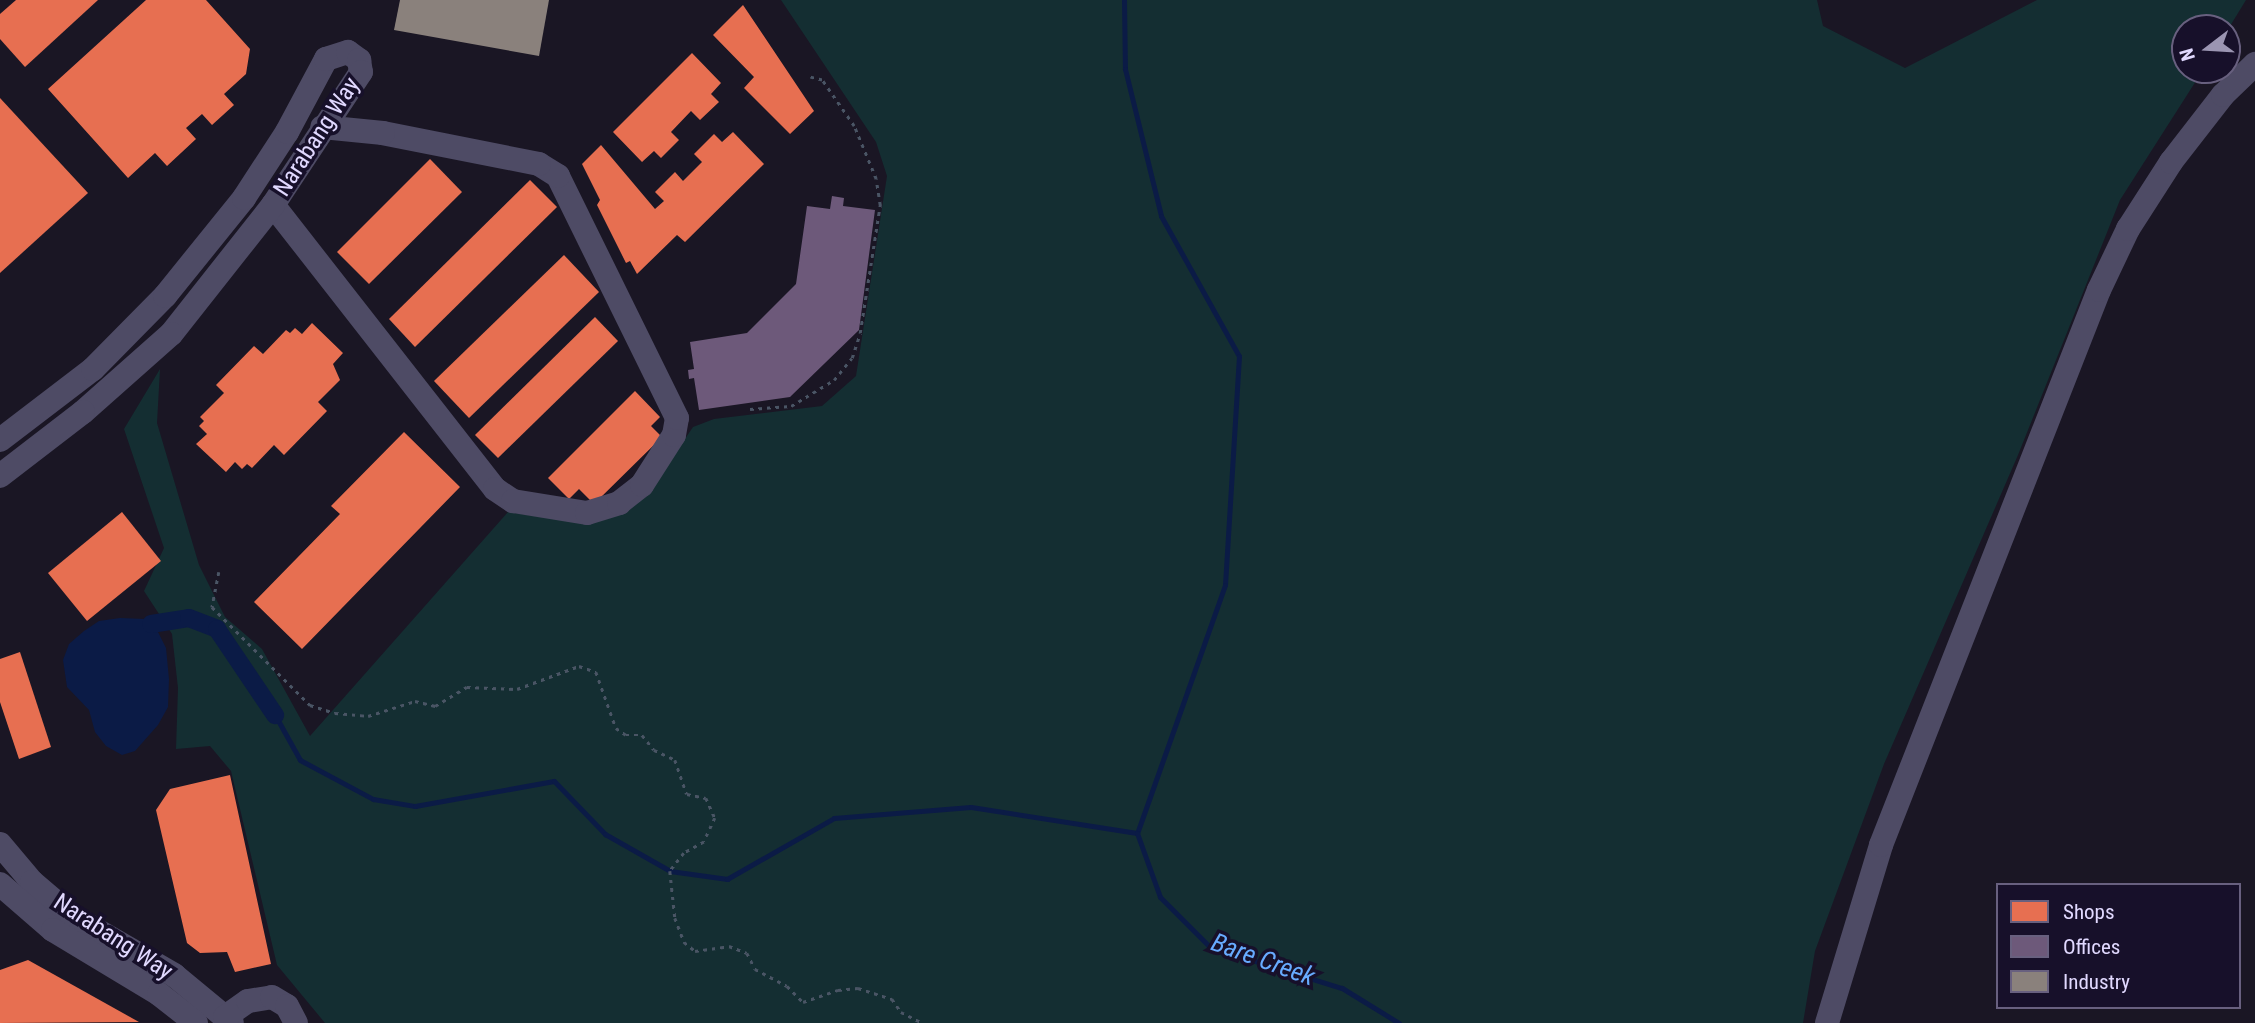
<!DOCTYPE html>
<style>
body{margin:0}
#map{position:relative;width:2255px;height:1023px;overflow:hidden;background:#1a1624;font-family:"Roboto Condensed",sans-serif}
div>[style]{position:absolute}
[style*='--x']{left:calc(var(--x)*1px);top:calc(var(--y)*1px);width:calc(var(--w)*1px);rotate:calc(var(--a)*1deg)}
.green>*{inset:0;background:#142e32}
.water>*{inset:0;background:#0b1b46}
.shops>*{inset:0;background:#e76f51}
.offices>*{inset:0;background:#6d597a}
.industry>*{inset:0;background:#8a817c}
.stream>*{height:5px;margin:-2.5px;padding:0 2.5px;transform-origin:2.5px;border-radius:2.5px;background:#0b1b46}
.canal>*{height:18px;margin:-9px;padding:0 9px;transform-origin:9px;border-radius:9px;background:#0b1b46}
.path>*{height:2.5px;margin-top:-1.25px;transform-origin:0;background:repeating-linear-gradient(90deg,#4a5565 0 3.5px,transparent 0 8.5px)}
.minor>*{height:24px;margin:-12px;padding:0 12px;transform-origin:12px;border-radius:12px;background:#4e4b65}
span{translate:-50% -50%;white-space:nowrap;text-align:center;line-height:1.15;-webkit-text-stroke:7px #17102a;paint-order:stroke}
.street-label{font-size:24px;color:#e1d9ff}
.water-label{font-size:26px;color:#67abff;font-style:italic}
.legend{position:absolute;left:1996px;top:883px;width:245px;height:126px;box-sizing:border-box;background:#17102a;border:2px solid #68607f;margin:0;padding:9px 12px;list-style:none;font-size:21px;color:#e1d9ff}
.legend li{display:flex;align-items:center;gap:14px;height:35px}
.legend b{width:35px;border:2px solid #68607f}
.north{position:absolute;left:2171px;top:14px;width:70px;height:70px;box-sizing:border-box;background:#17102a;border:2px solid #68607f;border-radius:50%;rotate:253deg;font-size:19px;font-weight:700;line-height:28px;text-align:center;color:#e1d9ff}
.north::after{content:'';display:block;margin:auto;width:24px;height:32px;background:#9b95b2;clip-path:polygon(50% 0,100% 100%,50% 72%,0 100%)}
</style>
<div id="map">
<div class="green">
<i style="clip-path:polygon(781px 0,1817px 0,1823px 26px,1905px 68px,2037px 0,2246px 0,2227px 31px,2185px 28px,2185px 70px,2203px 70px,2120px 200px,2018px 455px,1884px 764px,1815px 951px,1803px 1023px,325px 1023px,277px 965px,231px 771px,210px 746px,176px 749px,178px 688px,172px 634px,144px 591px,164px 548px,124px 429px,160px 369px,157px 423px,199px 565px,225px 617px,262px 649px,310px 736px,508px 512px,588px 524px,649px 492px,693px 427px,714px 419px,822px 406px,856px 376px,887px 176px,876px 142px)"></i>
</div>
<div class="water">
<i style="clip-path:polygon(120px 618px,145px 619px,157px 630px,166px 648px,169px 679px,168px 707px,158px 725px,135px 751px,122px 755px,106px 746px,95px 732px,89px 710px,67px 687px,63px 660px,69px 644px,84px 631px,99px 621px)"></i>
</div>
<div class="shops">
<i style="clip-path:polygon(16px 0,98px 0,25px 67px,0 39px,0 14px)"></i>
<i style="clip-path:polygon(146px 0,206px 0,250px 49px,246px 74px,224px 94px,234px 105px,212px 125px,202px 114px,186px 128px,196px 139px,167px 166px,155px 153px,128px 178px,48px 89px)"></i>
<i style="clip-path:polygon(743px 5px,814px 111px,790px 134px,744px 88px,754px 77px,713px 35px)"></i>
<i style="clip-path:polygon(692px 53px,721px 83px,711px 94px,719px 102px,700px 120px,691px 111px,671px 132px,679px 140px,661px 158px,654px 151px,642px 162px,613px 132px)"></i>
<i style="clip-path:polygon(0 98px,88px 193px,0 273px)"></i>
<i style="clip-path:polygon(733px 132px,764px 164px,685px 242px,677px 235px,637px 274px,630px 261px,626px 263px,597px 205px,600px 200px,582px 164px,601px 145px,655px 209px,664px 201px,655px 192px,675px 172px,683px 181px,702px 162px,694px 154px,714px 134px,722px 142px)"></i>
<i style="clip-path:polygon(430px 159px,462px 192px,369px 284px,337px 252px)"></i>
<i style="clip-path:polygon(530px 180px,557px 207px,415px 347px,389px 319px)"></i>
<i style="clip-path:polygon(564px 255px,599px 292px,469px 418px,434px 381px)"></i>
<i style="clip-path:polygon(595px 317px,618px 341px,498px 458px,475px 435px)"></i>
<i style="clip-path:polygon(312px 323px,343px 353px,333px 364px,340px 380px,318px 402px,327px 411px,284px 455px,274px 445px,252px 468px,247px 464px,242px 469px,235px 462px,226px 472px,196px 444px,207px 434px,199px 426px,204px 421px,200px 417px,224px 393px,216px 385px,254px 346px,263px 354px,286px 330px,290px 333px,295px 328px,302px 334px)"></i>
<i style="clip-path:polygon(635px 391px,660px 417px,651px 426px,662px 437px,594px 504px,579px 489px,569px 499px,548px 478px)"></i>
<i style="clip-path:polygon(404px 432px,460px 487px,302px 649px,254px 602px,340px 514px,331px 506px)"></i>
<i style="clip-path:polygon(122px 512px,161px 561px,87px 621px,48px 573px)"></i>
<i style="clip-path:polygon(20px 652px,51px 747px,19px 759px,0 702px,0 659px)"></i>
<i style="clip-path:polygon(230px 775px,271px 964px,235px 972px,227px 952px,200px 953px,187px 943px,156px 810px,170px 789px)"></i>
<i style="clip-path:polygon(28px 960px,139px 1022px,0 1023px,0 970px)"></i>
</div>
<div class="offices">
<i style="clip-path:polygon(832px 196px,844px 198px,843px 206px,875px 210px,859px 330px,790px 397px,699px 410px,694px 378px,689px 379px,688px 370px,694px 369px,690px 342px,747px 333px,796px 284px,807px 206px,830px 209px)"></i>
</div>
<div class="industry">
<i style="clip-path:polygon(400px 0,549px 0,539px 56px,394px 30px)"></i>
</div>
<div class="stream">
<i style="--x:1124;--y:0;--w:69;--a:89.2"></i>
<i style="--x:1125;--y:69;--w:151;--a:76.2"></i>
<i style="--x:1161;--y:216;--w:160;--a:60.9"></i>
<i style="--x:1239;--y:356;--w:229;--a:93.5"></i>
<i style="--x:1225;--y:585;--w:263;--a:109.5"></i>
<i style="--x:275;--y:715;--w:51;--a:60.9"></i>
<i style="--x:300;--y:760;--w:83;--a:28.1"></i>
<i style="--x:373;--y:799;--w:43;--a:9.5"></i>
<i style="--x:415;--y:806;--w:141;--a:-10.2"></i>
<i style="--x:554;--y:781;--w:74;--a:46.1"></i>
<i style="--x:605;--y:834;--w:75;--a:29.6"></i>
<i style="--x:670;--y:871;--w:58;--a:8"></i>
<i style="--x:727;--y:879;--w:123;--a:-29.7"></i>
<i style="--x:834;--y:818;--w:137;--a:-4.6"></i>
<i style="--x:971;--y:807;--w:168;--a:8.9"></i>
<i style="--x:1137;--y:833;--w:68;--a:70.2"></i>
<i style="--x:1160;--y:897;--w:71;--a:45"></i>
<i style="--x:1210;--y:947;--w:138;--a:17.3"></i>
<i style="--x:1342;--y:988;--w:67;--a:31.6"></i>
</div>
<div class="canal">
<i style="--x:151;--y:624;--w:38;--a:-9"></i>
<i style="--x:189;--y:618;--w:30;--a:21"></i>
<i style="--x:217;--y:629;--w:104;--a:56"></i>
</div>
<div class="path">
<i style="--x:750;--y:409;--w:41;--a:-4.2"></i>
<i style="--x:791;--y:406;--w:50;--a:-31.2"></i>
<i style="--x:834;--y:380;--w:28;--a:-51"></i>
<i style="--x:852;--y:358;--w:26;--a:-72"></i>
<i style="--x:860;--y:333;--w:130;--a:-81.1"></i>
<i style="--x:880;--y:205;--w:26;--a:-99"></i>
<i style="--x:876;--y:179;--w:57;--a:-112.5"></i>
<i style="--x:854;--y:126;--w:56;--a:-124.8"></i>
<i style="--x:822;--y:80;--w:12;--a:-166"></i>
<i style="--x:219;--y:572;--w:36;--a:101"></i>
<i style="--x:212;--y:607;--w:139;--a:45"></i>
<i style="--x:310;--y:705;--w:26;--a:18"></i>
<i style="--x:335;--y:713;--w:33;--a:5"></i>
<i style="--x:368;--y:716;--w:49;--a:-17.7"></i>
<i style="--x:415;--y:701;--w:21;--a:14"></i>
<i style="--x:435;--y:706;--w:37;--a:-31"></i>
<i style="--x:467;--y:687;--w:50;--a:2.3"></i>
<i style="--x:517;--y:689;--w:66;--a:-20.4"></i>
<i style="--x:579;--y:666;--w:18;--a:19"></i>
<i style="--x:596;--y:672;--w:59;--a:70.3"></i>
<i style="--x:616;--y:728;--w:12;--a:35"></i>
<i style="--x:626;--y:735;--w:16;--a:0"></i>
<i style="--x:642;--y:735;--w:19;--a:51"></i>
<i style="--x:654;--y:750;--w:23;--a:25"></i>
<i style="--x:675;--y:760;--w:36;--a:71"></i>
<i style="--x:687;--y:794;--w:19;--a:12"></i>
<i style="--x:706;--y:798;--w:22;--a:66"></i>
<i style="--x:715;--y:818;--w:26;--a:115"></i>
<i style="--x:704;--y:842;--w:23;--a:151"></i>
<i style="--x:684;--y:853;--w:23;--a:128"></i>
<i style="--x:670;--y:871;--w:47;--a:83.9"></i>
<i style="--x:675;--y:918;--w:26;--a:69"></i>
<i style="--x:684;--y:942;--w:14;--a:39"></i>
<i style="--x:695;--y:951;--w:34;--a:-8"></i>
<i style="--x:729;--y:946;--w:19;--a:21"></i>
<i style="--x:747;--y:953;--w:18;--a:63"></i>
<i style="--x:755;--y:969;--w:36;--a:28"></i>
<i style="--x:787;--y:986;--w:23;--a:45"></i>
<i style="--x:803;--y:1002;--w:37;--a:-19"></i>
<i style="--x:838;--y:990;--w:20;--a:-6"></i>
<i style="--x:858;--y:988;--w:36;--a:18"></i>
<i style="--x:892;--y:999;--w:16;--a:55"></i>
<i style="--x:901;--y:1012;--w:25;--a:27"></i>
</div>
<div class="minor">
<i style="--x:273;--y:205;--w:360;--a:52"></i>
<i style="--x:495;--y:489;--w:22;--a:34"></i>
<i style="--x:513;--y:501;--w:75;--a:9.2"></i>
<i style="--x:587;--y:513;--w:34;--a:-17"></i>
<i style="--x:619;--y:503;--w:29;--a:-38"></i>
<i style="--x:642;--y:485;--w:59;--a:-57.4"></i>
<i style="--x:674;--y:435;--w:17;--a:-80"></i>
<i style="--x:677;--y:418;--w:270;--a:-116.2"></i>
<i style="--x:558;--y:176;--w:22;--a:-148"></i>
<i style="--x:539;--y:164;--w:159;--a:-168.8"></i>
<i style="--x:383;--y:133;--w:61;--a:-174.4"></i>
<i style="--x:0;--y:440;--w:117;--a:-37.4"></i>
<i style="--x:93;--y:369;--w:103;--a:-45.4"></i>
<i style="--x:165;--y:296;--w:126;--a:-51.1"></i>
<i style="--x:244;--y:198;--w:79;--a:-56.9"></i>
<i style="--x:287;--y:132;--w:83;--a:-61.9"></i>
<i style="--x:326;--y:59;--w:23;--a:-18"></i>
<i style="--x:348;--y:52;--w:14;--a:36"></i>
<i style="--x:359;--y:60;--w:12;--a:81"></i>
<i style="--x:361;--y:72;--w:159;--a:123.5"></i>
<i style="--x:273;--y:205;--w:164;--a:128.3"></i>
<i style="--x:171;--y:334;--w:118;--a:138.4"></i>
<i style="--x:83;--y:412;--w:105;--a:142.4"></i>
<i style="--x:0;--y:844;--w:50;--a:49.9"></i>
<i style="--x:32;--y:882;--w:52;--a:40.4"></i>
<i style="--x:72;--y:916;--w:118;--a:30"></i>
<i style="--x:174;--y:975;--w:75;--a:39.6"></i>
<i style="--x:0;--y:884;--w:70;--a:41"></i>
<i style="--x:53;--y:930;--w:124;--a:31.1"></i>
<i style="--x:159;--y:994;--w:47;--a:38.1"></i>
<i style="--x:225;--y:1017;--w:28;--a:-35"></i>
<i style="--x:248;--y:1001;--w:24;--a:-9"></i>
<i style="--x:272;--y:997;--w:17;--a:31"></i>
<i style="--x:287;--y:1006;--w:19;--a:62"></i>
<i style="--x:1827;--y:1023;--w:186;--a:-73.1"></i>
<i style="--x:1881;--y:845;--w:596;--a:-68.56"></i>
<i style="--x:2099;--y:290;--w:68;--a:-64.6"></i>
<i style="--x:2128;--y:229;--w:80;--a:-57.3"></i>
<i style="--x:2171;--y:162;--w:85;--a:-52.2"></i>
<i style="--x:2223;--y:95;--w:45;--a:-44.1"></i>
</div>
<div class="street-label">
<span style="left:317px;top:137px;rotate:-57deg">Narabang Way</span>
<span style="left:113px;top:937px;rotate:33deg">Narabang Way</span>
</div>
<div class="water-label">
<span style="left:1263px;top:960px;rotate:20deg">Bare Creek</span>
</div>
<ul class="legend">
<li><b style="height:19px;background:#e76f51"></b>Shops</li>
<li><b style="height:19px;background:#6d597a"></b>Offices</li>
<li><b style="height:19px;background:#8a817c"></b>Industry</li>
</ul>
<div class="north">N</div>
</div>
